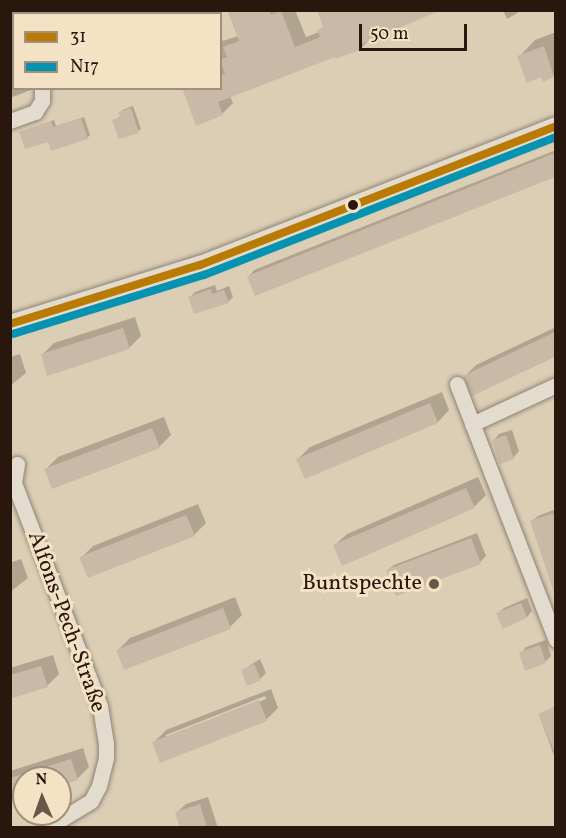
<!DOCTYPE html>
<meta charset="utf-8">
<style>
body{margin:0}
#map{position:relative;width:566px;height:838px;overflow:hidden;background:#dcceb5;font-family:Vollkorn,serif}
div>[style]{position:absolute}
[style*='--x']{left:calc(var(--x)*1px);top:calc(var(--y)*1px);width:calc(var(--w)*1px);rotate:calc(var(--a)*1deg)}
.shadow>*{inset:0;background:#0003}
.building>*{inset:0;background:#cab9a7}
.roads{filter:drop-shadow(0 0 2px #8d8375) drop-shadow(0 0 2px #8d8375)}
.minor>*{height:15px;margin:-7.5px;padding:0 7.5px;transform-origin:7.5px;border-radius:7.5px;background:#e3dcce}
.tertiary>*{height:18px;margin:-9px;padding:0 9px;transform-origin:9px;border-radius:9px;background:#e3dcce}
.bus-1>*{height:8px;margin:-4px;padding:0 4px;transform-origin:4px;border-radius:4px;background:#b97b04}
.bus-2>*{height:8px;margin:-4px;padding:0 4px;transform-origin:4px;border-radius:4px;background:#0693b1}
.dots>*{width:16px;height:16px;translate:-50% -50%;box-sizing:border-box;border:3px solid #f3e2c4;border-radius:50%}
span{translate:-50% -50%;white-space:nowrap;text-align:center;line-height:1.15;-webkit-text-stroke:6px #f3e2c4;paint-order:stroke}
.poi-label{font-size:22px;color:#29160d}
.right{translate:-100% -50%;text-align:right}
.street-label{font-size:22px;color:#29160d}
.frame{position:absolute;inset:0;border:12px solid #29160d;pointer-events:none}
.legend{position:absolute;left:12px;top:12px;width:210px;height:78px;box-sizing:border-box;background:#f3e2c4;border:2px solid #a2907b;margin:0;padding:8px 10px;list-style:none;font-size:18px;color:#29160d}
.legend li{display:flex;align-items:center;gap:12px;height:30px}
.legend b{width:30px;border:2px solid #a2907b}
.north{position:absolute;left:12px;top:766px;width:60px;height:60px;box-sizing:border-box;background:#f3e2c4;border:2px solid #a2907b;border-radius:50%;rotate:358deg;font-size:16px;font-weight:700;line-height:24px;text-align:center;color:#29160d}
.north::after{content:'';display:block;margin:auto;width:21px;height:27px;background:#685648;clip-path:polygon(50% 0,100% 100%,50% 72%,0 100%)}
.scale{position:absolute;left:359px;top:24px;width:108px;height:27px;box-sizing:border-box;border:3px solid #29160d;border-top:0;padding-left:8px;font-size:18px;line-height:21px;white-space:nowrap;color:#29160d;-webkit-text-stroke:4px #f3e2c4;paint-order:stroke}
</style>
<div id="map">
<div class="shadow">
<i style="clip-path:polygon(34px 10px,67px 10px,68px 14px,35px 14px)"></i>
<i style="clip-path:polygon(120px 10px,122px 14px,107px 14px,110px 10px)"></i>
<i style="clip-path:polygon(161px 10px,204px 10px,206px 14px,158px 14px)"></i>
<i style="clip-path:polygon(228px 10px,295px 10px,306px 37px,319px 32px,324px 25px,318px 10px,440px 10px,371px 38px,362px 47px,335px 55px,230px 96px,233px 103px,222px 114px,197px 124px,220px 88px,220px 34px,223px 41px,238px 36px)"></i>
<i style="clip-path:polygon(503px 10px,522px 10px,507px 19px)"></i>
<i style="clip-path:polygon(10px 32px,14px 41px,14px 55px,10px 56px)"></i>
<i style="clip-path:polygon(556px 32px,556px 73px,553px 76px,542px 75px,519px 57px,535px 40px)"></i>
<i style="clip-path:polygon(13px 80px,14px 88px,31px 90px,10px 98px,10px 83px)"></i>
<i style="clip-path:polygon(133px 106px,141px 129px,138px 131px,114px 120px,121px 116px,122px 110px)"></i>
<i style="clip-path:polygon(84px 117px,90px 135px,87px 138px,21px 132px,54px 120px,56px 126px)"></i>
<i style="clip-path:polygon(556px 150px,556px 175px,256px 294px,249px 276px,254px 270px)"></i>
<i style="clip-path:polygon(215px 285px,217px 291px,229px 286px,233px 297px,228px 302px,190px 297px,195px 292px)"></i>
<i style="clip-path:polygon(135px 317px,141px 336px,129px 348px,42px 355px,54px 343px)"></i>
<i style="clip-path:polygon(556px 327px,556px 355px,473px 394px,465px 376px,476px 365px)"></i>
<i style="clip-path:polygon(20px 354px,26px 373px,10px 386px,10px 357px)"></i>
<i style="clip-path:polygon(442px 392px,449px 410px,438px 422px,306px 477px,298px 459px,310px 447px)"></i>
<i style="clip-path:polygon(164px 417px,171px 435px,159px 447px,46px 469px,58px 457px)"></i>
<i style="clip-path:polygon(512px 430px,519px 451px,514px 457px,501px 462px,494px 440px,499px 434px)"></i>
<i style="clip-path:polygon(478px 477px,486px 495px,474px 507px,335px 545px,347px 534px)"></i>
<i style="clip-path:polygon(198px 504px,206px 523px,194px 535px,81px 558px,93px 546px)"></i>
<i style="clip-path:polygon(556px 509px,556px 573px,549px 575px,532px 521px,538px 516px)"></i>
<i style="clip-path:polygon(477px 533px,486px 556px,480px 562px,388px 570px,394px 565px)"></i>
<i style="clip-path:polygon(21px 559px,28px 578px,10px 592px,10px 563px)"></i>
<i style="clip-path:polygon(235px 597px,242px 615px,230px 627px,125px 668px,118px 650px,130px 638px)"></i>
<i style="clip-path:polygon(527px 598px,532px 611px,527px 617px,504px 627px,498px 613px,504px 608px)"></i>
<i style="clip-path:polygon(546px 640px,551px 656px,545px 662px,521px 653px,526px 647px)"></i>
<i style="clip-path:polygon(53px 655px,59px 674px,47px 686px,10px 697px,10px 668px)"></i>
<i style="clip-path:polygon(260px 659px,266px 673px,260px 679px,243px 670px)"></i>
<i style="clip-path:polygon(evenodd,271px 689px,278px 708px,266px 720px,154px 742px,166px 730px,271px 689px,265px 696px,266px 699px,166px 738px,166px 735px,265px 696px)"></i>
<i style="clip-path:polygon(556px 706px,556px 757px,555px 758px,539px 715px)"></i>
<i style="clip-path:polygon(83px 748px,89px 767px,77px 779px,60px 784px,60px 778px,24px 778px,24px 796px,10px 800px,10px 771px)"></i>
<i style="clip-path:polygon(208px 797px,218px 828px,182px 828px,177px 812px,186px 804px)"></i>
</div>
<div class="building">
<i style="clip-path:polygon(227px 10px,269px 10px,271px 15px,281px 11px,295px 47px,320px 37px,317px 30px,323px 27px,317px 10px,439px 11px,361px 44px,363px 49px,335px 59px,335px 57px,218px 102px,223px 115px,196px 126px,182px 88px,220px 88px,220px 76px,225px 74px,220px 60px,227px 57px,223px 47px,239px 41px)"></i>
<i style="clip-path:polygon(544px 46px,554px 77px,543px 82px,541px 77px,527px 83px,517px 56px)"></i>
<i style="clip-path:polygon(131px 108px,139px 133px,119px 139px,112px 120px,120px 117px,118px 112px)"></i>
<i style="clip-path:polygon(81px 118px,88px 139px,51px 151px,48px 142px,25px 149px,19px 132px,51px 121px,53px 127px)"></i>
<i style="clip-path:polygon(555px 153px,555px 177px,255px 296px,247px 276px)"></i>
<i style="clip-path:polygon(211px 289px,212px 294px,224px 290px,229px 303px,194px 314px,188px 297px)"></i>
<i style="clip-path:polygon(123px 328px,130px 349px,47px 376px,41px 354px)"></i>
<i style="clip-path:polygon(555px 332px,555px 357px,472px 396px,463px 376px)"></i>
<i style="clip-path:polygon(430px 403px,438px 423px,305px 479px,296px 459px)"></i>
<i style="clip-path:polygon(152px 428px,160px 448px,52px 489px,44px 469px)"></i>
<i style="clip-path:polygon(506px 435px,514px 459px,500px 464px,492px 440px)"></i>
<i style="clip-path:polygon(466px 488px,475px 508px,342px 566px,333px 545px)"></i>
<i style="clip-path:polygon(553px 513px,555px 520px,554px 593px,530px 521px)"></i>
<i style="clip-path:polygon(186px 515px,195px 536px,88px 578px,79px 557px)"></i>
<i style="clip-path:polygon(471px 538px,481px 564px,396px 596px,386px 570px)"></i>
<i style="clip-path:polygon(521px 603px,527px 618px,503px 629px,496px 613px)"></i>
<i style="clip-path:polygon(223px 608px,231px 629px,124px 670px,116px 650px)"></i>
<i style="clip-path:polygon(540px 645px,546px 663px,525px 671px,519px 652px)"></i>
<i style="clip-path:polygon(254px 664px,261px 680px,247px 686px,241px 670px)"></i>
<i style="clip-path:polygon(41px 666px,48px 687px,10px 699px,10px 675px)"></i>
<i style="clip-path:polygon(259px 700px,267px 721px,160px 763px,152px 742px)"></i>
<i style="clip-path:polygon(555px 706px,555px 753px,538px 714px)"></i>
<i style="clip-path:polygon(71px 759px,78px 780px,60px 786px,60px 778px,24px 778px,24px 797px,10px 802px,10px 778px)"></i>
<i style="clip-path:polygon(200px 804px,207px 828px,180px 828px,175px 812px)"></i>
</div>
<div class="roads">
<div class="minor">
<i style="--x:17;--y:10;--w:4;--a:76"></i>
<i style="--x:10;--y:121;--w:27;--a:-20"></i>
<i style="--x:35;--y:112;--w:13;--a:-58"></i>
<i style="--x:42;--y:101;--w:13;--a:-90"></i>
<i style="--x:457;--y:384;--w:274;--a:68.9"></i>
<i style="--x:472;--y:424;--w:93;--a:-24.9"></i>
<i style="--x:17;--y:464;--w:19;--a:99"></i>
<i style="--x:14;--y:483;--w:239;--a:68.9"></i>
<i style="--x:100;--y:706;--w:37;--a:81"></i>
<i style="--x:106;--y:743;--w:15;--a:90"></i>
<i style="--x:106;--y:758;--w:29;--a:104"></i>
<i style="--x:99;--y:786;--w:17;--a:118"></i>
<i style="--x:91;--y:801;--w:52;--a:148.5"></i>
</div>
<div class="tertiary">
<i style="--x:10;--y:324;--w:199;--a:-17.3"></i>
<i style="--x:200;--y:265;--w:382;--a:-21.3"></i>
</div>
</div>
<div class="bus-1">
<i style="--x:10;--y:324;--w:199;--a:-17.3"></i>
<i style="--x:200;--y:265;--w:382;--a:-21.3"></i>
</div>
<div class="bus-2">
<i style="--x:13;--y:334;--w:200;--a:-17.2"></i>
<i style="--x:204;--y:275;--w:378;--a:-21.4"></i>
</div>
<div class="dots">
<i style="left:353px;top:205px;background:#29160d"></i>
<i style="left:434px;top:584px;background:#685648"></i>
</div>
<div class="poi-label">
<span class="right" style="left:422px;top:584px">Buntspechte</span>
</div>
<div class="street-label">
<span style="left:66px;top:622px;rotate:70deg">Alfons-Pech-Straße</span>
</div>
<div class="frame"></div>
<ul class="legend">
<li><b style="height:8px;background:#b97b04"></b>31</li>
<li><b style="height:8px;background:#0693b1"></b>N17</li>
</ul>
<div class="north">N</div>
<div class="scale">50 m</div>
</div>
